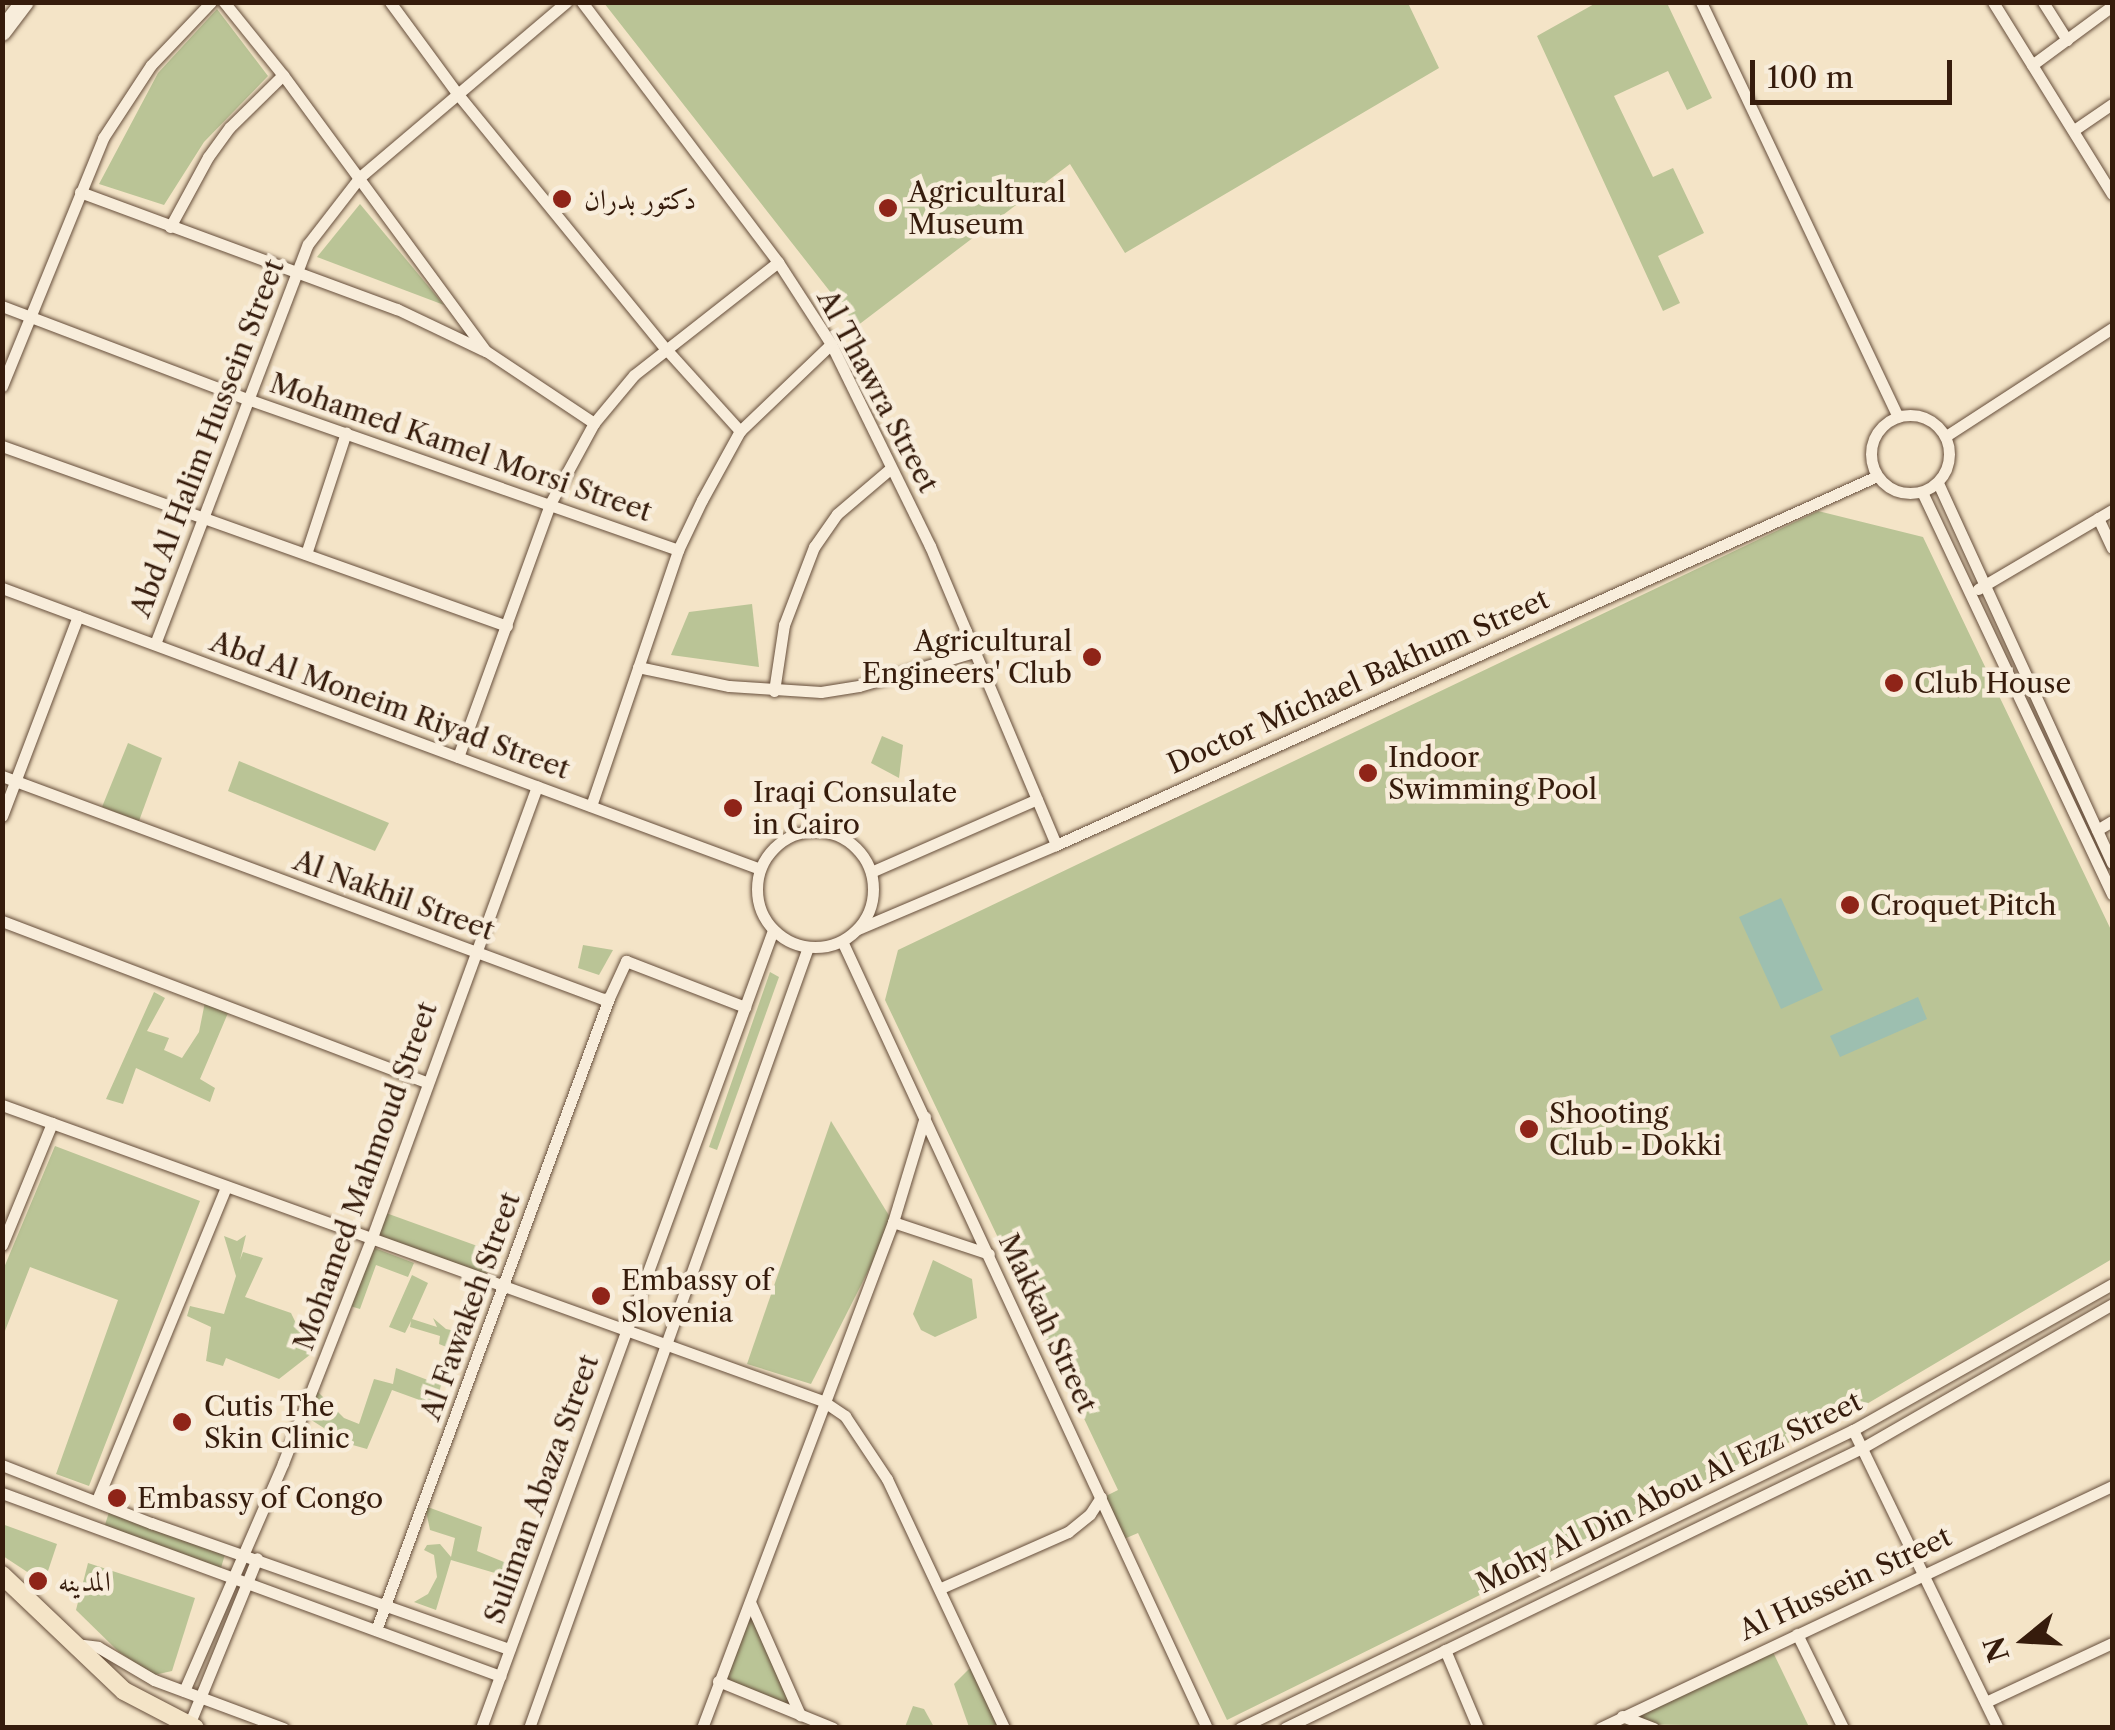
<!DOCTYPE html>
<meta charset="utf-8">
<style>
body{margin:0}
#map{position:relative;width:2115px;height:1730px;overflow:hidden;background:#f4e4c7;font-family:"Libre Caslon Text",Amiri,serif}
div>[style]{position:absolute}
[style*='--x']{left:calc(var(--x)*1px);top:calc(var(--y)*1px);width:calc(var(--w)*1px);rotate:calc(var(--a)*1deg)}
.green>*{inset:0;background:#bac496}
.water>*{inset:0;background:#9dbfb0}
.roads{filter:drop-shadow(0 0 2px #664e3b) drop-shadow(0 0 2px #664e3b)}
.minor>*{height:11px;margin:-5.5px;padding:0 5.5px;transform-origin:5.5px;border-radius:5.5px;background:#f8eddb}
.minor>.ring{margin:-5.5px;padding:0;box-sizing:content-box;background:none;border:11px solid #f8eddb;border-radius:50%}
.secondary>*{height:18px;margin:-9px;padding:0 9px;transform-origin:9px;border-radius:9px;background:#f8eddb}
.primary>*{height:18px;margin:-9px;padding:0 9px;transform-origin:9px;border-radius:9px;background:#f4e4c7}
.dots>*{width:28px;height:28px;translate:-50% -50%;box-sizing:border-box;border:5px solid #f8eddb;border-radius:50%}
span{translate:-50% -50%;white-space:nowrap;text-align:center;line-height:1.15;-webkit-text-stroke:9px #f8eddb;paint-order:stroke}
.poi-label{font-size:28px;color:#361c0c}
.left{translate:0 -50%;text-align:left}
.right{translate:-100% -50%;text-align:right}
.street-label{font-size:28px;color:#361c0c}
.frame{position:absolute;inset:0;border:5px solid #361c0c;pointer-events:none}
.north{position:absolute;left:1975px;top:1590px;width:100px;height:100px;-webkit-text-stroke:8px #f8eddb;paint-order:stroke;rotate:252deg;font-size:28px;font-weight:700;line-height:40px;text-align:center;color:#361c0c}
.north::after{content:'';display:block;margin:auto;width:35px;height:45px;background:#361c0c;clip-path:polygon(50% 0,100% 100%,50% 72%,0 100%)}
.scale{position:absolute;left:1750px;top:60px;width:202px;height:45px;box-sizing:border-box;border:5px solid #361c0c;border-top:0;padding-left:12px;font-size:30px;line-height:35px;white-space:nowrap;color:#361c0c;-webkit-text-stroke:8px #f8eddb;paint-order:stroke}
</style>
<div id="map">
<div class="green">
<i style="clip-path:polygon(604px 3px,1408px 3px,1439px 68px,1125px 253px,1070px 164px,857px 326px)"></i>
<i style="clip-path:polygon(1596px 3px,1667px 3px,1712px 98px,1687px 110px,1668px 71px,1614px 96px,1653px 177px,1673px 168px,1704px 233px,1658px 256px,1680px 303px,1663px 311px,1537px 36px)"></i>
<i style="clip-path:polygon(217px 9px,268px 76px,204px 142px,164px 205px,99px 184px,158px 73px)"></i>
<i style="clip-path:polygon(360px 204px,444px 305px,317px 257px)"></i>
<i style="clip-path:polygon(1818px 511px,1923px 537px,2112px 932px,2112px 1259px,1865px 1405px,1227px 1720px,1138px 1533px,1124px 1539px,1106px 1496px,1118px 1490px,885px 1000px,898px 950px)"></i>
<i style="clip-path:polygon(752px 604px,759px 667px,671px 655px,689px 612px)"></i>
<i style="clip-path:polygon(882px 736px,903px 745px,899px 778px,871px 763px)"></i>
<i style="clip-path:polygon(128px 743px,162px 758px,139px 821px,102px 807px)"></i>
<i style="clip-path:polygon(239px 761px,389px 823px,375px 851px,228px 791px)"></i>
<i style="clip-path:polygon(583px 945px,613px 950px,599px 975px,578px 968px)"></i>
<i style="clip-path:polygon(770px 972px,779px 977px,717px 1150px,709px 1147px)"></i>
<i style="clip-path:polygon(154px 992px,165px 998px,147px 1031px,169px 1038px,164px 1050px,182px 1058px,199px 1032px,205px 1002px,228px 1013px,200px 1079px,215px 1088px,210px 1102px,136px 1068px,123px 1104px,106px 1099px)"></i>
<i style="clip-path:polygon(831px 1121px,893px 1222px,811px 1384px,747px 1364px)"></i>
<i style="clip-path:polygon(55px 1146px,200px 1201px,89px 1486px,56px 1474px,118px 1300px,30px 1267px,3px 1336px,3px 1270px)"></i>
<i style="clip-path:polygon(386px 1213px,494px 1252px,484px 1278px,377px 1238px)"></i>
<i style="clip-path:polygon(246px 1235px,240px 1260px,243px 1252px,263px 1258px,245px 1297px,291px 1313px,311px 1354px,279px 1379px,226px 1358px,223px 1366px,206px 1361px,211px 1327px,187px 1316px,190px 1306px,224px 1314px,236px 1276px,224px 1236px,237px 1241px)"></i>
<i style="clip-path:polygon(372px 1247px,414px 1263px,408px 1277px,376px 1265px,360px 1309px,350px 1306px)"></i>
<i style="clip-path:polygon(933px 1260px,972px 1279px,977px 1318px,935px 1337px,921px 1330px,913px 1314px)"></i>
<i style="clip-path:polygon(412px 1275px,428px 1283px,412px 1319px,437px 1327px,433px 1318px,446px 1329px,465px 1333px,459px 1352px,439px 1344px,440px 1336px,410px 1327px,411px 1321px,405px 1333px,389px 1327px)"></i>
<i style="clip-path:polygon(396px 1368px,441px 1385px,436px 1406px,392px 1390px,367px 1449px,349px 1444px,305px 1416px,316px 1390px,344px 1418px,359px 1424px,374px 1379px,393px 1384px)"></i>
<i style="clip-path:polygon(425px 1506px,482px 1527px,477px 1551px,521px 1569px,512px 1594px,507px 1595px,505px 1576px,451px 1560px,436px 1610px,414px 1602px,428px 1594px,437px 1577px,434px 1555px,424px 1550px,427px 1545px,440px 1544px,451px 1557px,455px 1538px,430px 1530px)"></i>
<i style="clip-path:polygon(110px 1509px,226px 1551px,220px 1571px,104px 1528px)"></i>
<i style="clip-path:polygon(2px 1524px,57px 1544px,44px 1583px,3px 1556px)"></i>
<i style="clip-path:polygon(88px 1563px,195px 1598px,172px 1671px,154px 1675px,119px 1652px,76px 1610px)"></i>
<i style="clip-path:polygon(750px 1606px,796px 1711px,719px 1681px)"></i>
<i style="clip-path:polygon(1772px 1650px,1809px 1727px,1620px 1724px)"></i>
<i style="clip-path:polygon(972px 1666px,999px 1727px,969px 1727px,954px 1684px)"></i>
<i style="clip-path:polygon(913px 1706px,924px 1709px,934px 1727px,905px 1727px)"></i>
</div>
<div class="water">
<i style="clip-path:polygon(1781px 898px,1823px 990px,1781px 1009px,1739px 917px)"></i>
<i style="clip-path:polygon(1918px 997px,1927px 1019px,1840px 1057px,1830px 1036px)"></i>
</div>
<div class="roads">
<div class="minor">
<i style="--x:224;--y:2;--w:94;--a:51.1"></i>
<i style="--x:283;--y:75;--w:343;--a:53.7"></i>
<i style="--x:486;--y:351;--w:130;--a:33.7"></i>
<i style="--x:390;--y:2;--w:112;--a:53.7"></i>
<i style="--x:456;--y:92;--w:330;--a:50.8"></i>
<i style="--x:665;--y:348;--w:112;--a:47.9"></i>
<i style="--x:582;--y:2;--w:326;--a:53"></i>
<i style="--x:778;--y:262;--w:98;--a:57.1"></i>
<i style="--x:831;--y:344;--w:225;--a:63.9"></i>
<i style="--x:930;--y:546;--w:324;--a:67.1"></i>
<i style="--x:1701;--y:2;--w:459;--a:64.6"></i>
<i style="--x:1993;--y:2;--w:226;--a:58.2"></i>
<i style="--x:2043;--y:2;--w:45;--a:57.7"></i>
<i style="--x:2032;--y:65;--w:99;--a:-36.4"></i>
<i style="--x:2074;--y:130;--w:46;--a:-34.4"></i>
<i style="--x:80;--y:192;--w:338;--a:20.3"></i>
<i style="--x:397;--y:309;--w:95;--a:25.5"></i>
<i style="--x:170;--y:227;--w:80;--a:-61.5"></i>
<i style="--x:208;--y:157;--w:37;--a:-54"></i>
<i style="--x:230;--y:127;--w:74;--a:-44.5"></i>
<i style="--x:2;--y:306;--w:262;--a:20.8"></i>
<i style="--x:247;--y:399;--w:457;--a:19.3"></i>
<i style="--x:2;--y:386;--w:268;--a:-67.8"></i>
<i style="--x:103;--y:138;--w:87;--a:-56.7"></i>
<i style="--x:151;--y:65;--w:87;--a:-46.4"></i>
<i class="ring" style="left:1871px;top:415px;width:67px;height:67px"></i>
<i style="--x:1946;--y:436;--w:198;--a:-33"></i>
<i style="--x:2;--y:446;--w:536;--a:19.62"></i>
<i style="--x:1938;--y:483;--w:418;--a:65.4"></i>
<i style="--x:1922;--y:492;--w:445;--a:64.7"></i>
<i style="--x:2098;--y:518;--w:33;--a:65"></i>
<i style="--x:306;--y:554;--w:128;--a:-71.8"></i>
<i style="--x:2;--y:588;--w:808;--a:20.34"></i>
<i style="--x:1978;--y:589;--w:156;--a:-30.5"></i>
<i style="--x:155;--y:644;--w:428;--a:-69.1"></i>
<i style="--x:308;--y:244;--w:85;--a:-52.2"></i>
<i style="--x:360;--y:177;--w:270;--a:-40.3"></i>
<i style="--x:638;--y:667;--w:93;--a:11.8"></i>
<i style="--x:729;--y:686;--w:92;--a:3.7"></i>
<i style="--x:821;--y:692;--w:38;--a:-9"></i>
<i style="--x:859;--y:686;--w:120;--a:-16.5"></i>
<i style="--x:774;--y:691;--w:67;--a:-81.4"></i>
<i style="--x:784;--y:625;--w:84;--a:-69"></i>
<i style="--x:814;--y:547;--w:40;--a:-55.1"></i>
<i style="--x:837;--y:514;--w:71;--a:-40.4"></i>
<i style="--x:458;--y:757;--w:271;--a:-70"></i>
<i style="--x:551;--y:502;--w:90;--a:-61.4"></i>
<i style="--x:594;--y:423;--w:62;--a:-50.2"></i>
<i style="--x:634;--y:375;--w:183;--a:-38.1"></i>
<i style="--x:2;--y:776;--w:641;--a:20.36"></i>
<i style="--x:603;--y:999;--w:6;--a:-9"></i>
<i style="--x:609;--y:998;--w:41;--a:-65.3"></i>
<i style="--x:626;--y:961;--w:128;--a:21.1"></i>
<i style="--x:591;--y:806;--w:270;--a:-71.2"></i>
<i style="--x:678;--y:550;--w:55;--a:-64.4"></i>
<i style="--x:702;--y:500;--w:79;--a:-61.2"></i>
<i style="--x:740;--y:431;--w:126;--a:-43.7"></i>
<i style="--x:2;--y:816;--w:214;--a:-69.2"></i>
<i style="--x:2097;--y:830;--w:17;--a:-31"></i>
<i class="ring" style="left:757px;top:831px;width:105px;height:105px"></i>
<i style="--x:871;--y:872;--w:181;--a:-23.7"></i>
<i style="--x:2;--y:921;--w:453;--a:20.8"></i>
<i style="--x:858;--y:929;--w:215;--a:-23"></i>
<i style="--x:1056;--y:845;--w:900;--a:-24.2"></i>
<i style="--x:842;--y:941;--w:868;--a:65.12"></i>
<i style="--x:2;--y:1105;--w:873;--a:19.83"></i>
<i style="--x:823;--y:1401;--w:27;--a:34"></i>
<i style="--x:845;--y:1416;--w:76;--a:56.3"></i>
<i style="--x:887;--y:1479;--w:275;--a:64.8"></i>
<i style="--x:893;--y:1222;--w:101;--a:18.4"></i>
<i style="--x:2;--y:1245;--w:132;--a:-67.7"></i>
<i style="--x:1853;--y:1430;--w:331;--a:64.1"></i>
<i style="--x:2;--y:1465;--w:160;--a:21.3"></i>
<i style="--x:151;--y:1523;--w:380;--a:19.4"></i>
<i style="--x:2;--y:1493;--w:531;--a:20.18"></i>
<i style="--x:97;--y:1500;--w:339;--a:-67.6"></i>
<i style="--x:941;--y:1588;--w:139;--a:-23.8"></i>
<i style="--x:1068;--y:1532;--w:28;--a:-39"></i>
<i style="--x:1090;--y:1514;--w:20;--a:-57"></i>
<i style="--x:750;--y:1602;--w:124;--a:66.1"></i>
<i style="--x:376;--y:1630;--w:674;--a:-69.76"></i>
<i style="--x:1797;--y:1634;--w:105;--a:63.9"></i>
<i style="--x:75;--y:1644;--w:23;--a:7"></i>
<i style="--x:98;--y:1647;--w:65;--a:30.5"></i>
<i style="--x:154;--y:1680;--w:138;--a:20.4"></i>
<i style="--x:1445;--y:1650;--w:85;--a:67.1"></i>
<i style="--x:718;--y:1681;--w:124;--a:22.2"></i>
<i style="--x:184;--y:1691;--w:249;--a:-66.5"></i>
<i style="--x:283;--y:1463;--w:240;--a:-68.5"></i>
<i style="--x:371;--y:1240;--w:483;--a:-69.9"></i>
<i style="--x:1986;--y:1702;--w:139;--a:-25.1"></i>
<i style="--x:1622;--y:1716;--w:34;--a:21"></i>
<i style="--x:189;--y:1725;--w:180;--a:-67.8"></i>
<i style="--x:481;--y:1728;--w:850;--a:-69.9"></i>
<i style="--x:529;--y:1728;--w:829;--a:-70.34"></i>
<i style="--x:702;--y:1728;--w:541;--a:-69.32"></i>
<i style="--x:893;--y:1222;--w:110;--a:-73.1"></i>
<i style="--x:1240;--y:1728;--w:682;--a:-25.93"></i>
<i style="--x:1853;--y:1430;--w:297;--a:-29.4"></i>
<i style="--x:1285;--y:1728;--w:641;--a:-25.89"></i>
<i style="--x:1862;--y:1448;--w:289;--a:-29.9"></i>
<i style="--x:1600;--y:1728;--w:566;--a:-25.3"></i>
</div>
<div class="secondary">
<i style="--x:2;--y:32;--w:38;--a:-53"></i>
</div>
<div class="primary">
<i style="--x:2;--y:1575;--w:168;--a:43.6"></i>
<i style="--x:124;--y:1691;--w:80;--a:27.5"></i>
</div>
</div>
<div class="dots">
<i style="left:562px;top:199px;background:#8f2418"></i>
<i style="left:888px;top:208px;background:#8f2418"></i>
<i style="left:1092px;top:657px;background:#8f2418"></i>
<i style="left:1894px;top:683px;background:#8f2418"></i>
<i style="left:1368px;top:773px;background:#8f2418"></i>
<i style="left:733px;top:808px;background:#8f2418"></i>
<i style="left:1850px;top:905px;background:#8f2418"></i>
<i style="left:1529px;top:1129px;background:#8f2418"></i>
<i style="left:601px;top:1296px;background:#8f2418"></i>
<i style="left:182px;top:1422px;background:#8f2418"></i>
<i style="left:117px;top:1498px;background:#8f2418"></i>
<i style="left:38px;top:1581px;background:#8f2418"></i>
</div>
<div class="poi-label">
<span class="left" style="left:908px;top:208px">Agricultural<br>Museum</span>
<span class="left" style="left:584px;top:199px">دكتور بدران</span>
<span class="right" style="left:1072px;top:657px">Agricultural<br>Engineers' Club</span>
<span class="left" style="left:1914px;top:683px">Club House</span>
<span class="left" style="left:1388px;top:773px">Indoor<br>Swimming Pool</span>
<span class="left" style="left:753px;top:808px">Iraqi Consulate<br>in Cairo</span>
<span class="left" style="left:1870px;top:905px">Croquet Pitch</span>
<span class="left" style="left:1549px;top:1129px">Shooting<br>Club - Dokki</span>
<span class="left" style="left:621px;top:1296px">Embassy of<br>Slovenia</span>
<span class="left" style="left:204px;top:1422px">Cutis The<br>Skin Clinic</span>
<span class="left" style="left:137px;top:1498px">Embassy of Congo</span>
<span class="left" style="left:58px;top:1581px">المدينه</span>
</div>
<div class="street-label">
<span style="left:878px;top:391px;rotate:62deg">Al Thawra Street</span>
<span style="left:207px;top:438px;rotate:-69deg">Abd Al Halim Hussein Street</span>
<span style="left:461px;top:447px;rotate:19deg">Mohamed Kamel Morsi Street</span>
<span style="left:1358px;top:681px;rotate:-24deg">Doctor Michael Bakhum Street</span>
<span style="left:390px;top:705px;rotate:20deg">Abd Al Moneim Riyad Street</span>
<span style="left:394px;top:895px;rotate:20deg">Al Nakhil Street</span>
<span style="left:365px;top:1176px;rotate:-70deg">Mohamed Mahmoud Street</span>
<span style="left:470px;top:1306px;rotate:-70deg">Al Fawakeh Street</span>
<span style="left:1048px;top:1323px;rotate:65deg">Makkah Street</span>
<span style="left:541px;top:1489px;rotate:-70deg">Suliman Abaza Street</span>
<span style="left:1669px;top:1492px;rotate:-26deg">Mohy Al Din Abou Al Ezz Street</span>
<span style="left:1845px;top:1583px;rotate:-25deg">Al Hussein Street</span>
</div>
<div class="frame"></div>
<div class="north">N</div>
<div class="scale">100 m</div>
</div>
